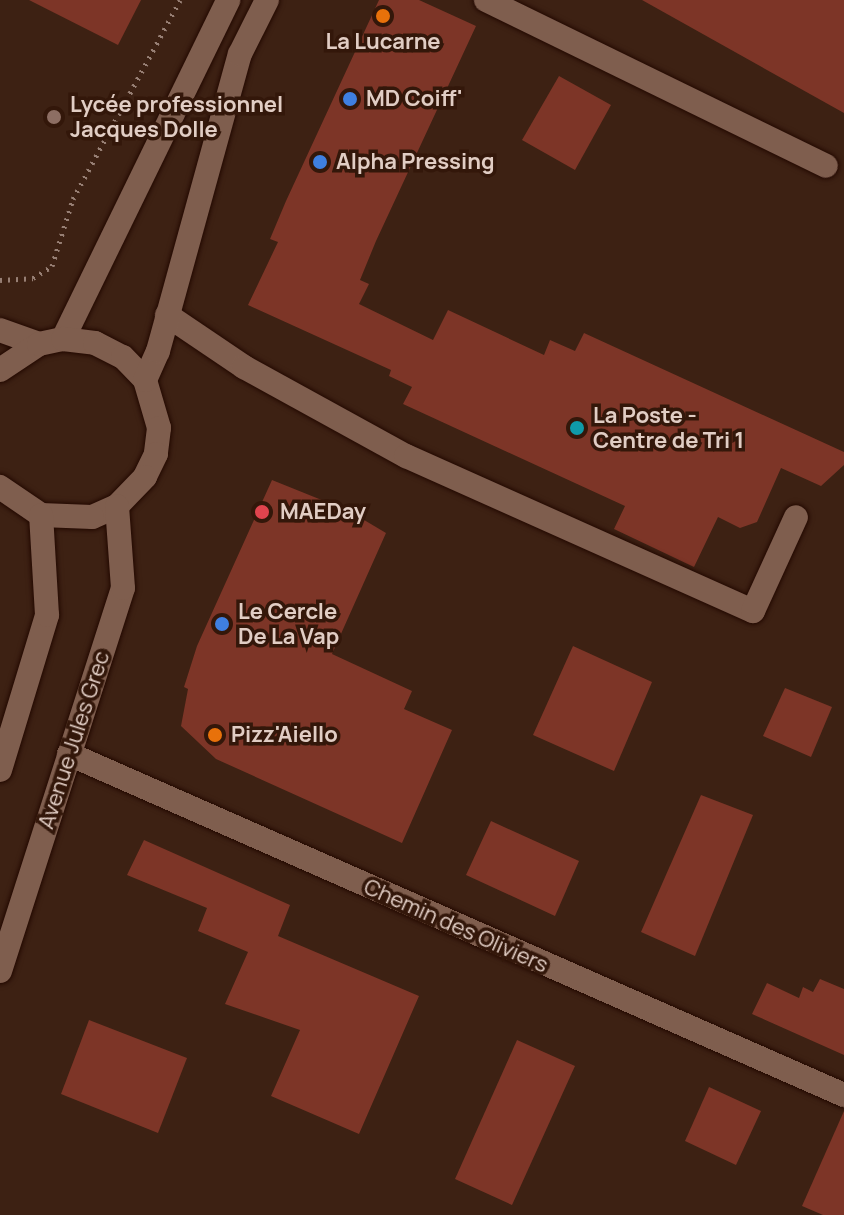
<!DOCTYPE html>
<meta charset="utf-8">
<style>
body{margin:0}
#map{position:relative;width:844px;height:1215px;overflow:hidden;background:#3d2113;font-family:Manrope,sans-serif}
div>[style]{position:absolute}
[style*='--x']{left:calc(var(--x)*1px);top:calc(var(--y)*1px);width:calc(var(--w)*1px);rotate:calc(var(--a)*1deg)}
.building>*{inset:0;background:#7d3527}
.path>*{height:5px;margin-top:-2.5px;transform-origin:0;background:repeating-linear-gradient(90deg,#977f74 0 2px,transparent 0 8px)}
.roads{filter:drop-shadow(0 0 2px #230900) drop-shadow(0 0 2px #230900)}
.minor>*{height:24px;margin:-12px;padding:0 12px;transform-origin:12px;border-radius:12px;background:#7f5e4e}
.dots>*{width:22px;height:22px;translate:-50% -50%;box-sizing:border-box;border:4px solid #33170a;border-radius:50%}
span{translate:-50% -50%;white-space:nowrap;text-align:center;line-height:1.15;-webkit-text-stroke:7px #33170a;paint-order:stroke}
.poi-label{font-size:22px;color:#e1cdc4;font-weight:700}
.left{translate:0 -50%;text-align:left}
.street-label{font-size:22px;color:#e1cdc4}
</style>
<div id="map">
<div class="building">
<i style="clip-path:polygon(29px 0,141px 0,118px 45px)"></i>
<i style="clip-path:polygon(379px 0,419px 0,476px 26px,376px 241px,360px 280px,369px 284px,359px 304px,433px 340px,448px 310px,544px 355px,550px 340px,575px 351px,584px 333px,844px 452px,844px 465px,821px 486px,781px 468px,757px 522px,740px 528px,718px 517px,694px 567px,614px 529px,625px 506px,403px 404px,412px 387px,389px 376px,391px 370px,248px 305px,278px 242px,270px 239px,286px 201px)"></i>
<i style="clip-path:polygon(642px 0,844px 0,844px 113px,801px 89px)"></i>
<i style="clip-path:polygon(559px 76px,611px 105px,575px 170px,522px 140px)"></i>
<i style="clip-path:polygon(272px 480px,349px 511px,386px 533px,332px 654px,412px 691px,404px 709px,452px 730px,402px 843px,216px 759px,181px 726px,188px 689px,184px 687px,197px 646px)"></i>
<i style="clip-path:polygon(573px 646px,652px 682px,614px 771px,533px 735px)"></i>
<i style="clip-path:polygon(785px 688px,832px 707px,811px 757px,763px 736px)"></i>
<i style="clip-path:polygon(701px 795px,753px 815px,695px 956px,641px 932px)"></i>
<i style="clip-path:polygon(491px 821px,579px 861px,555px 916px,466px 875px)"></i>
<i style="clip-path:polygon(144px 840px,290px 905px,278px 936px,419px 996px,359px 1134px,271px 1096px,300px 1030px,225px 1004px,248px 952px,198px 931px,207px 908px,127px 875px)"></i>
<i style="clip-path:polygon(820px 979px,844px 989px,844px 1055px,752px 1014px,767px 983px,799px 998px,803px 987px,813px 992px)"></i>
<i style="clip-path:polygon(89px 1020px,187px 1058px,158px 1133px,61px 1094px)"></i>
<i style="clip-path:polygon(517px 1040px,575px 1066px,512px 1205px,455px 1179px)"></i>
<i style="clip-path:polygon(709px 1087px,761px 1111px,736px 1165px,685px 1141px)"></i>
<i style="clip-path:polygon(844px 1111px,844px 1215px,823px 1215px,802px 1206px)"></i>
</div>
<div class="path">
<i style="--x:0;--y:280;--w:33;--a:-3"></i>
<i style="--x:33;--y:278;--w:22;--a:-32"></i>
<i style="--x:52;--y:266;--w:70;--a:-72.6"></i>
<i style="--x:73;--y:199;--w:226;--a:-61.7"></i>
</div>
<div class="roads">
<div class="minor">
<i style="--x:486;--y:0;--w:378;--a:26"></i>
<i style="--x:167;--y:315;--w:93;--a:34"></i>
<i style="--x:244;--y:367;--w:185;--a:28.8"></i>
<i style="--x:406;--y:456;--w:380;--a:24.1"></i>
<i style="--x:753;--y:611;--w:103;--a:-65.4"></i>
<i style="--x:0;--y:330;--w:41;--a:19.7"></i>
<i style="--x:63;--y:339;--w:377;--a:-64"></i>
<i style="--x:0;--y:370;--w:47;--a:-33.7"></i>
<i style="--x:39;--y:344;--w:25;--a:-12"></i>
<i style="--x:63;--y:339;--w:32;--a:7"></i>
<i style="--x:95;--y:343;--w:31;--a:27"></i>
<i style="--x:123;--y:357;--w:32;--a:46"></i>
<i style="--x:145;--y:380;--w:50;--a:73.7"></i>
<i style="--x:159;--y:428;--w:26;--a:97"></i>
<i style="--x:156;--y:454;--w:25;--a:116"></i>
<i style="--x:145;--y:477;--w:40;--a:134"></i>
<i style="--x:117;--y:506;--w:27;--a:156"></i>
<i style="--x:92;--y:517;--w:51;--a:-177.8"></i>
<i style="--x:41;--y:515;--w:50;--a:-145.7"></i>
<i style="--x:145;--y:380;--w:32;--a:-66"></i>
<i style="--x:158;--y:351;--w:308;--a:-74.6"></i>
<i style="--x:240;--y:54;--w:60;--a:-63.4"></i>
<i style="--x:69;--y:754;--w:847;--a:23.75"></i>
<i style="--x:0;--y:770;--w:162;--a:-73.1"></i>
<i style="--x:47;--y:615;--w:100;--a:-93.4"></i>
<i style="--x:0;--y:971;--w:402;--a:-72.2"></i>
<i style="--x:123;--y:588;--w:82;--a:-94.2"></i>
</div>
</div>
<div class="dots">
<i style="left:383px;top:16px;background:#e8710a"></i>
<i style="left:350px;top:99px;background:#3f7fe0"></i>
<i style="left:54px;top:117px;background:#8d6e63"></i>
<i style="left:320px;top:162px;background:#3f7fe0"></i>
<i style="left:577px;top:428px;background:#0f9aa8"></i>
<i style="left:262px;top:512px;background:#e0444e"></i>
<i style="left:222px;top:624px;background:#3f7fe0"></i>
<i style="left:215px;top:735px;background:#e8710a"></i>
</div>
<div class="poi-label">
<span style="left:383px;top:42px">La Lucarne</span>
<span class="left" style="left:366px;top:99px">MD Coiff'</span>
<span class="left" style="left:70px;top:117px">Lycée professionnel<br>Jacques Dolle</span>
<span class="left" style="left:336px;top:162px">Alpha Pressing</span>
<span class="left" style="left:593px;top:428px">La Poste -<br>Centre de Tri 1</span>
<span class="left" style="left:280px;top:512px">MAEDay</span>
<span class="left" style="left:238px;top:624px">Le Cercle<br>De La Vap</span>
<span class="left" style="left:231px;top:735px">Pizz'Aiello</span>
</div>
<div class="street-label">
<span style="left:74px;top:740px;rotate:-72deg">Avenue Jules Grec</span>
<span style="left:456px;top:926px;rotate:24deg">Chemin des Oliviers</span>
</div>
</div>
